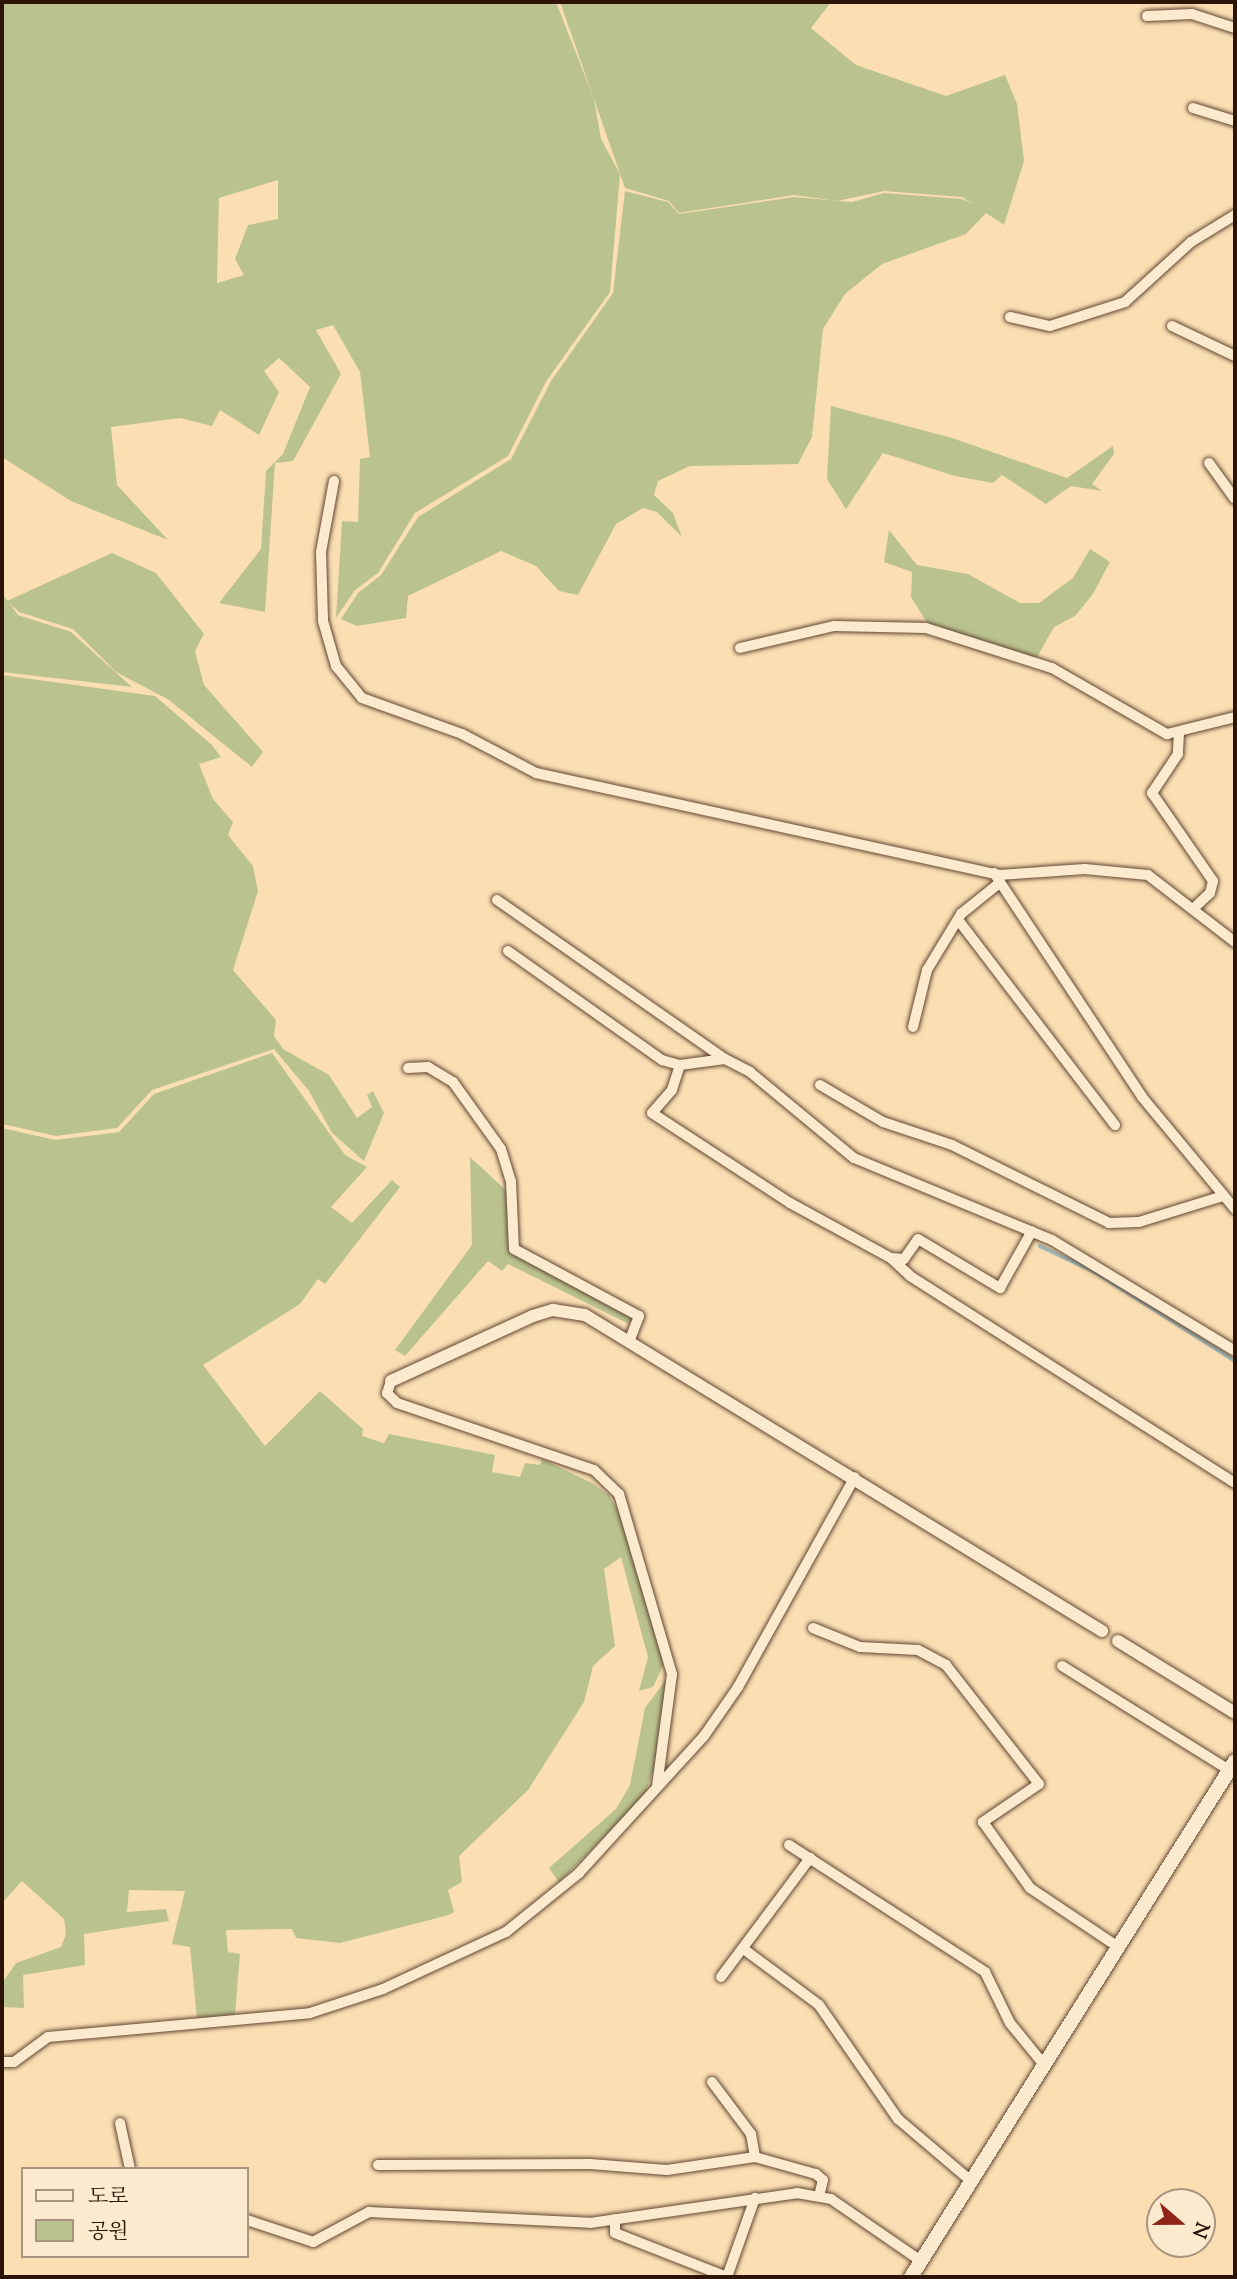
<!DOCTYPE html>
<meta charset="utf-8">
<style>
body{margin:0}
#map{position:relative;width:1237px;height:2279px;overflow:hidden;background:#fbdfb3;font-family:"Sorts Mill Goudy","Noto Serif KR",serif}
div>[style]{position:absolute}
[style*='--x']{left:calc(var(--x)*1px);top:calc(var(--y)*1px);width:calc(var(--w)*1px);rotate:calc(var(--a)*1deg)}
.green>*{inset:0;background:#bac390}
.stream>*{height:3.5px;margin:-1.75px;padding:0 1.75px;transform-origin:1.75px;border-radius:1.75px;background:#a3bab7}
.roads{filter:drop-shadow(0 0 2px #614633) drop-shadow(0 0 2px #614633)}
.minor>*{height:10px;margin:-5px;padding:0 5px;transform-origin:5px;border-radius:5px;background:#fceace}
.tertiary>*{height:12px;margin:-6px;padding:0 6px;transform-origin:6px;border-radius:6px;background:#fceace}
.secondary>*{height:14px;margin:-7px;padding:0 7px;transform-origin:7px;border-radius:7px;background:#fceace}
span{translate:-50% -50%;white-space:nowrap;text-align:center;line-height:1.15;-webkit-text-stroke:6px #fceace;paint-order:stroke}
.frame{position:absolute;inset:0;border:4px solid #2e1308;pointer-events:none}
.legend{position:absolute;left:21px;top:2167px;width:228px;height:91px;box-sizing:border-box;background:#fceace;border:2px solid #aa947f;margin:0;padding:9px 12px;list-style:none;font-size:21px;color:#2e1308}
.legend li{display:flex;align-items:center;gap:14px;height:35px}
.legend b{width:35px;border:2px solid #aa947f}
.north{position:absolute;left:1146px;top:2188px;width:70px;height:70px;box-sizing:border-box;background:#fceace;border:2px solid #aa947f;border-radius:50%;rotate:110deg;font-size:19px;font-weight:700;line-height:28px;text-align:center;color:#2e1308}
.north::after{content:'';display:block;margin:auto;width:24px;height:32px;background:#8f2418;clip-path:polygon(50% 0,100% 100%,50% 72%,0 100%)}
</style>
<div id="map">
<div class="green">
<i style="clip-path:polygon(evenodd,2px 2px,556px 2px,594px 99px,601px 139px,620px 174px,610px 292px,547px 380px,508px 456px,415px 513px,378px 573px,355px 590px,336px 618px,342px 521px,358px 522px,360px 459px,370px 457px,360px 372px,333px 325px,316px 330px,341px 374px,293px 461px,275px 463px,265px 612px,219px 603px,261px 549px,266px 471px,283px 454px,310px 387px,279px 358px,264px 371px,279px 392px,259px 435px,220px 410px,212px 426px,180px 418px,111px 427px,117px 485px,168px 540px,71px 501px,2px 457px,2px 2px,278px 180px,278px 219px,248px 225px,235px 259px,244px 275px,217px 283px,219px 198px,278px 180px)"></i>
<i style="clip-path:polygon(560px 2px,831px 2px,811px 28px,856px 65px,946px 96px,1005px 75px,1017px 104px,1024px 161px,1004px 225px,962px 197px,884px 191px,837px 201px,794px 195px,679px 213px,669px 201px,625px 188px)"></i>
<i style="clip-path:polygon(625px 191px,668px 202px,679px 214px,794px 197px,852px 202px,884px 193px,962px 199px,988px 211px,966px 234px,882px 264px,845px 294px,823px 329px,812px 437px,798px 464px,690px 466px,658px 481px,654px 495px,673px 513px,682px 537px,657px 512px,643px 508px,616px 524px,578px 595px,559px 591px,536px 566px,501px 551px,408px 596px,406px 618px,357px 626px,341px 619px,358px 593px,381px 575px,418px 517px,511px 459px,551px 381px,613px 293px)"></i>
<i style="clip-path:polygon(831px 406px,952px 438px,1067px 478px,1113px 446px,1114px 454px,1092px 484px,1102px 491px,1071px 486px,1046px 504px,1002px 475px,993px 483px,955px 476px,883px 453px,846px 509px,827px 479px)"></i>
<i style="clip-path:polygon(889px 530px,917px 565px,968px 574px,1020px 603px,1039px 603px,1073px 578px,1090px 549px,1110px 562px,1093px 594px,1075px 616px,1054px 627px,1036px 659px,928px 624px,911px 597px,912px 572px,884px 562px)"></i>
<i style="clip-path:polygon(112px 553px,156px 573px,204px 634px,195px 651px,204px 685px,263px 752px,252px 767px,169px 700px,116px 672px,73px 629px,19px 612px,7px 601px)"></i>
<i style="clip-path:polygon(2px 593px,18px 615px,71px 632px,132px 687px,2px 672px)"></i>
<i style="clip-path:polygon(2px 675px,155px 696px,212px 745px,221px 757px,199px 764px,213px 799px,233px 822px,228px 835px,253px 866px,258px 891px,233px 970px,276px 1020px,274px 1036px,283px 1049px,329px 1075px,357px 1118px,372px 1107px,367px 1095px,373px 1091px,384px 1113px,364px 1161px,332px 1133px,309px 1091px,274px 1049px,152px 1090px,117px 1128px,56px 1136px,2px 1124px)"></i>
<i style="clip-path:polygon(272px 1053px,345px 1155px,367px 1167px,331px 1207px,352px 1223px,392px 1180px,400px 1187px,325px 1284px,318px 1279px,300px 1304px,203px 1365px,265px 1446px,320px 1391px,363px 1429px,362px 1436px,384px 1443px,389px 1434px,495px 1455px,492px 1472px,520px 1477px,525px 1463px,540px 1465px,542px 1459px,592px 1483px,609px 1495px,625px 1523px,665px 1652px,663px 1666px,653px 1687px,639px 1691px,648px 1657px,621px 1557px,604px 1569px,615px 1646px,593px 1666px,584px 1702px,528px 1790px,459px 1856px,462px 1882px,448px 1890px,454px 1912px,449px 1915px,340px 1943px,296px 1938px,292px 1929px,226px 1930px,228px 1952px,240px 1954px,235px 2015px,197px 2019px,190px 1947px,172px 1944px,185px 1891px,129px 1890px,127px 1912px,166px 1909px,169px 1921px,84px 1934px,85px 1965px,23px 1975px,24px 2008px,2px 2007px,2px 1983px,16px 1963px,61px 1947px,66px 1934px,64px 1919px,22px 1881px,2px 1903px,2px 1128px,55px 1140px,119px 1132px,154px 1094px)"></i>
<i style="clip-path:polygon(470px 1157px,508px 1192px,510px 1249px,632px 1318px,629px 1324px,508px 1264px,502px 1271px,488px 1261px,405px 1356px,395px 1350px,472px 1245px)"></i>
<i style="clip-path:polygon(668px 1677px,658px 1757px,644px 1797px,559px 1882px,549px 1868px,616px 1809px,630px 1785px,645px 1708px)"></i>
</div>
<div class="stream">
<i style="--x:1040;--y:1246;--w:63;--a:25.3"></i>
<i style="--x:1097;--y:1273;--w:164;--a:32.5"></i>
</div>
<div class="roads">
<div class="minor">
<i style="--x:1147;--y:16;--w:45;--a:-2.5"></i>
<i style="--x:1192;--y:14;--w:45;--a:18"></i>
<i style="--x:1193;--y:108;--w:44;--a:17.2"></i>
<i style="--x:1010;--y:317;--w:41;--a:12.7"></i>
<i style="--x:1050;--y:326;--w:79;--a:-17.7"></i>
<i style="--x:1125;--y:302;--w:89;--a:-42.3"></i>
<i style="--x:1191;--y:242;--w:52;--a:-31.5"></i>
<i style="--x:1172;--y:326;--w:70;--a:25.5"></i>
<i style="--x:1209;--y:463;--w:44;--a:54.2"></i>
<i style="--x:334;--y:481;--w:72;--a:100.4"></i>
<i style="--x:321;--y:552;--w:69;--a:88.3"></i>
<i style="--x:323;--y:621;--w:47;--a:73.9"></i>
<i style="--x:336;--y:666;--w:41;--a:50.9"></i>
<i style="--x:362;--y:698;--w:106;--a:19.8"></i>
<i style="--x:462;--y:734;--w:84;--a:27.8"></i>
<i style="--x:536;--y:773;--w:474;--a:12.4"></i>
<i style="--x:999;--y:875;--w:86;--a:-4"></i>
<i style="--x:1085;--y:869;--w:63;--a:5.4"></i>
<i style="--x:1148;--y:875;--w:110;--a:37.6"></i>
<i style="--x:740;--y:648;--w:97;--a:-13.2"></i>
<i style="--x:834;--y:626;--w:92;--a:1.2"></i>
<i style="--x:926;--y:628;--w:132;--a:17.6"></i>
<i style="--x:1052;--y:668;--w:133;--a:29.9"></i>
<i style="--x:1167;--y:734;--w:70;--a:-14"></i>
<i style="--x:1179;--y:732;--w:22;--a:93"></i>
<i style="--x:1178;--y:754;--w:47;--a:123.7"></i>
<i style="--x:1152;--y:793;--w:107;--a:55.3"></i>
<i style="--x:1213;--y:881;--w:12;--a:104"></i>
<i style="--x:1210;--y:893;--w:21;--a:137"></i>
<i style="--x:994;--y:873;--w:268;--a:56.5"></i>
<i style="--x:1142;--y:1097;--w:146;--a:50.3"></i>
<i style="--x:497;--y:900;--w:278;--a:34.9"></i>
<i style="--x:959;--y:921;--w:257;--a:52.6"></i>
<i style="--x:508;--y:951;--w:189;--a:35.3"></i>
<i style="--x:662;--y:1060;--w:19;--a:16"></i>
<i style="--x:680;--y:1065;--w:45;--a:-7.6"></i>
<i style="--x:725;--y:1059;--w:28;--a:27"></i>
<i style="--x:750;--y:1072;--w:135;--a:39.6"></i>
<i style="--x:854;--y:1158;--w:214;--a:22.5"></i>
<i style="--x:1052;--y:1240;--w:214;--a:31.2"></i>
<i style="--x:913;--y:1027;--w:59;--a:-76.2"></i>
<i style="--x:927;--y:970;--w:66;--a:-58.7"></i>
<i style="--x:961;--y:914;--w:48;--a:-39"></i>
<i style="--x:680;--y:1065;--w:26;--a:108"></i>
<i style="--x:672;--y:1090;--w:30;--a:131"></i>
<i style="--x:652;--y:1113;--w:165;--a:33.1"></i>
<i style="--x:790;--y:1203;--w:115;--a:28.6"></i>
<i style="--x:891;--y:1258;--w:26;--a:43"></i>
<i style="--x:910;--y:1276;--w:385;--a:32.5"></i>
<i style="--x:408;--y:1068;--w:20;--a:-3"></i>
<i style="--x:428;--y:1067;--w:29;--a:31"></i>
<i style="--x:453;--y:1082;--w:82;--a:54.4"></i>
<i style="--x:501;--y:1149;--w:34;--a:73"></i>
<i style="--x:511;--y:1181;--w:68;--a:87.5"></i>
<i style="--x:514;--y:1249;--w:142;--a:28.2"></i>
<i style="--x:639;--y:1316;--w:25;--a:111"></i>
<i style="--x:820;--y:1085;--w:73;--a:30.4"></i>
<i style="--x:883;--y:1122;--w:73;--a:18.4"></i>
<i style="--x:952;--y:1145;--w:175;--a:26.4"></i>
<i style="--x:1109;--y:1223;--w:30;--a:-2"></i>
<i style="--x:1139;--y:1222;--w:88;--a:-17.2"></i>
<i style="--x:891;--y:1258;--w:13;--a:4"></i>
<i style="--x:904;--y:1259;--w:24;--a:-55"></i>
<i style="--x:918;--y:1239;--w:96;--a:30.9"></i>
<i style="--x:1000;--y:1288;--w:65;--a:-60.7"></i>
<i style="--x:391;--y:1381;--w:13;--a:108"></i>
<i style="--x:387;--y:1393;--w:14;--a:45"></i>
<i style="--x:397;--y:1403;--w:208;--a:18.8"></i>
<i style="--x:594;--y:1470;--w:35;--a:44"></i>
<i style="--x:619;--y:1494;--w:188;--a:73.6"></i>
<i style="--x:672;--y:1674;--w:113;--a:97.6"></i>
<i style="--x:813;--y:1628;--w:51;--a:22"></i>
<i style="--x:860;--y:1647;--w:58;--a:3"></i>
<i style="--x:918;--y:1650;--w:32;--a:28"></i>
<i style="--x:946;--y:1665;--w:151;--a:52"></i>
<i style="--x:1039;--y:1784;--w:68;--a:145.8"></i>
<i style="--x:983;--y:1822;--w:81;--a:54.5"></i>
<i style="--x:1030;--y:1888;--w:106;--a:33.8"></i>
<i style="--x:1062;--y:1666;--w:197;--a:31.9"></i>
<i style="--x:789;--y:1845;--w:234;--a:32.9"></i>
<i style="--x:985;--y:1972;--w:57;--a:63.9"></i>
<i style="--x:1010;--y:2023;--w:55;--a:50.9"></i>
<i style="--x:745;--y:1950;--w:92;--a:36.6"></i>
<i style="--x:819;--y:2005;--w:139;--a:55.3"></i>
<i style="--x:898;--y:2119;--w:96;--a:40.3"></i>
<i style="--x:721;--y:1977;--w:149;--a:-53.2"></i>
<i style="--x:2;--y:2062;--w:12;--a:0"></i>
<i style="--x:14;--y:2062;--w:42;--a:-36.3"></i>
<i style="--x:48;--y:2037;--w:263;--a:-5.2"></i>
<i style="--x:310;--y:2013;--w:77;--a:-18.2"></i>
<i style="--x:383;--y:1989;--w:136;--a:-24.9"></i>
<i style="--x:506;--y:1932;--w:94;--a:-38.9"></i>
<i style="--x:579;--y:1873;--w:185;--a:-47.6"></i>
<i style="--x:704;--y:1736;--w:60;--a:-55.2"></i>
<i style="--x:738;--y:1687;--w:240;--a:-60.9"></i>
<i style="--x:712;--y:2082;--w:65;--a:53.1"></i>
<i style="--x:751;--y:2134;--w:23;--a:80"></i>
<i style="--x:120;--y:2123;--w:47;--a:77.7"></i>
<i style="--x:378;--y:2165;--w:212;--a:-0.3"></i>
<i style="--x:590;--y:2164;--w:77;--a:4.5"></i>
<i style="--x:667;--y:2170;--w:89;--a:-8.4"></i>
<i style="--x:755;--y:2157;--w:63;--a:15.6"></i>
<i style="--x:816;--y:2174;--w:9;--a:41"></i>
<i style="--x:823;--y:2180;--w:16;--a:104"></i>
<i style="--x:615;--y:2219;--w:14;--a:90"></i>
<i style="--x:615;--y:2233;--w:120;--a:21.4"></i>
<i style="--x:247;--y:2220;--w:70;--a:18.4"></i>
<i style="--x:313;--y:2242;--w:64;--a:-28.2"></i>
<i style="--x:369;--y:2212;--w:221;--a:2.8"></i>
<i style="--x:590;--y:2223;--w:209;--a:-8.2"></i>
<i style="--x:797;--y:2193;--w:35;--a:10"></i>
<i style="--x:831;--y:2199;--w:109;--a:34.6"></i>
<i style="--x:727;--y:2277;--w:84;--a:-70.5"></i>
</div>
<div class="tertiary">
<i style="--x:391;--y:1381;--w:156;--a:-24.6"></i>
<i style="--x:533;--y:1316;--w:21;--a:-17"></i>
<i style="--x:553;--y:1310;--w:32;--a:9"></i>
<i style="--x:585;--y:1315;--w:606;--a:31.43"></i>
<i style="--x:1118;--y:1641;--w:137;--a:31.6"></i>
</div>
<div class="secondary">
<i style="--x:911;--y:2277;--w:609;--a:-57.88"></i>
</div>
</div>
<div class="frame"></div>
<ul class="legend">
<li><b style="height:9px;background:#fceace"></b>도로</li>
<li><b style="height:19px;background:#bac390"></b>공원</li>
</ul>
<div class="north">N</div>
</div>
